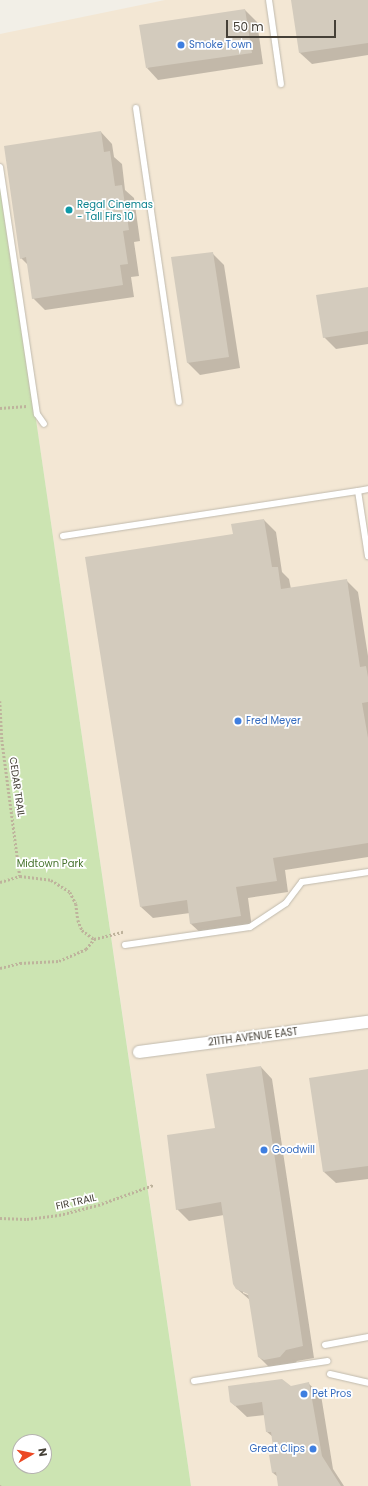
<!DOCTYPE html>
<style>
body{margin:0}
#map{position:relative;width:368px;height:1486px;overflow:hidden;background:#f2efe7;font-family:Poppins,sans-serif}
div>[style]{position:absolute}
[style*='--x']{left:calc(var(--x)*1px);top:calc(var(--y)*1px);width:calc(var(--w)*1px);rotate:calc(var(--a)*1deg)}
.commercial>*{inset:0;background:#f3e7d4}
.green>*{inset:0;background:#cce4b2}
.shadow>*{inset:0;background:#0003}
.building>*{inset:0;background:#d3cbbd}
.path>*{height:2.5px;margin-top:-1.25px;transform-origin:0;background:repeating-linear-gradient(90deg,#beb39c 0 2px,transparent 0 4px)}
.roads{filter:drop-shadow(0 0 1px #c0baad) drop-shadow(0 0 1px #c0baad)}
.lane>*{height:6px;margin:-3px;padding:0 3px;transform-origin:3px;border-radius:3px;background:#fff}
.street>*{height:12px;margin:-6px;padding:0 6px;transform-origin:6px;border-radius:6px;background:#fff}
.dots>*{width:11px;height:11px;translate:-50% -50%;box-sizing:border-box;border:2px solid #fff;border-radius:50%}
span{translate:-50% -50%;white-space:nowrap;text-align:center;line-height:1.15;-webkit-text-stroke:3.5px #fff;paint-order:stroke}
.shop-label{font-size:10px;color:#366cbe}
.left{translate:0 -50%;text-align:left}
.right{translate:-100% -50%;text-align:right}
.culture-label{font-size:10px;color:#0d838f}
.street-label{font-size:10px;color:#454037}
.park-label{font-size:10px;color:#46732d}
.north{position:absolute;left:12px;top:1434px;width:40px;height:40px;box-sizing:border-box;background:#fff;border:1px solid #b5b3af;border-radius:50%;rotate:81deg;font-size:11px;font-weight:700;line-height:16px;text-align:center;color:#454037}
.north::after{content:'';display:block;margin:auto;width:14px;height:18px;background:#ec4824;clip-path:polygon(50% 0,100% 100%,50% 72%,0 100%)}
.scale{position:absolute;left:226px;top:20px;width:110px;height:18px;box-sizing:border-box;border:2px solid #454037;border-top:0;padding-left:5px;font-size:12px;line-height:14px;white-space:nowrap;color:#454037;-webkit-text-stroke:3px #fff;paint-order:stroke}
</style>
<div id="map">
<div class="commercial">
<i style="clip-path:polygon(165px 0,368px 0,368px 1486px,191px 1486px,0 172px,0 34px)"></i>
</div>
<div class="green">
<i style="clip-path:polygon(evenodd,0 171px,126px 1040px,191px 1486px,0 1486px,0 171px,20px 1442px,44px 1442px,44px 1466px,20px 1466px,20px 1442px)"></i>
</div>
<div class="shadow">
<i style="clip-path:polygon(292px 0,368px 0,368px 55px,312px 64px,300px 53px)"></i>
<i style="clip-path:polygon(245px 10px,257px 22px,263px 64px,158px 80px,147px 68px)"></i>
<i style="clip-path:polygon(101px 132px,112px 144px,114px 157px,122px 164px,125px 190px,134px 198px,140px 241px,134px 242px,139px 276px,131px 277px,134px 297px,45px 310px,33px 298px,29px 266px,21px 258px)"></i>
<i style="clip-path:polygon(212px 253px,224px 265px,240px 368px,200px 375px,188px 363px,172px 258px)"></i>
<i style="clip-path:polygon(368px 288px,368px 344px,336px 349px,324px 337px)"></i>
<i style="clip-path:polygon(264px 520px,276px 532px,282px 572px,289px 579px,291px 589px,346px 580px,358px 592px,368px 656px,368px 857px,285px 870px,288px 892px,248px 898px,252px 928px,203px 935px,191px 924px,190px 913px,153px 918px,141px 907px,234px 535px)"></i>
<i style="clip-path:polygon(evenodd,261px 1067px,272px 1079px,314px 1358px,297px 1361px,291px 1369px,271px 1369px,259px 1357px,251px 1301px,236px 1288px,224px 1215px,189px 1221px,177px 1209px,216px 1129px,261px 1067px,243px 1291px,253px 1295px,253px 1297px,243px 1293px,243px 1291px)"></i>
<i style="clip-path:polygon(368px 1070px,368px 1179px,336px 1183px,324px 1172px)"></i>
<i style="clip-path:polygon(309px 1384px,321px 1395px,333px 1469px,344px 1486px,279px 1486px,278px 1477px,273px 1473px,275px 1455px,273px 1437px,267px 1432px,265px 1415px,247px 1417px,231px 1402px)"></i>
</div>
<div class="building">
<i style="clip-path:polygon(291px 0,368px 0,368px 43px,299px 53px)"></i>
<i style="clip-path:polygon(245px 9px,252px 53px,146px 68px,139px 25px)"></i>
<i style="clip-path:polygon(101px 131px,104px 152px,110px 151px,115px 186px,122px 185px,129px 230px,123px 231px,128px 264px,120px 265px,123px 285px,32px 299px,26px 257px,20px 259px,4px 146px)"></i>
<i style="clip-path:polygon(213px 252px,229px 357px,187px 363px,171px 257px)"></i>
<i style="clip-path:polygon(368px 287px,368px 331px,323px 338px,316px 295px)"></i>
<i style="clip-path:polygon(264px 519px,272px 567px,278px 567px,281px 589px,347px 579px,360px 667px,366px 666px,368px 677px,368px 702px,362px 703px,368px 738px,368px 843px,273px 858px,277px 881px,236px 887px,241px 916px,190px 924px,187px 900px,140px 907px,85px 557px,233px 534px,231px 524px)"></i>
<i style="clip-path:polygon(261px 1066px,303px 1346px,286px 1350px,280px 1357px,264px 1360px,258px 1357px,248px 1294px,236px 1289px,233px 1284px,221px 1202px,176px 1210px,167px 1135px,215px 1128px,206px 1074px)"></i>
<i style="clip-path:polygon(368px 1069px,368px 1166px,323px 1172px,309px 1078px)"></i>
<i style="clip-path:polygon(282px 1379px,291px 1386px,309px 1382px,322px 1456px,341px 1486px,278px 1486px,276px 1472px,272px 1473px,269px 1455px,274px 1454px,271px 1432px,266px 1432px,262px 1402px,235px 1406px,230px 1402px,228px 1386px)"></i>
</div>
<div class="path">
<i style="--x:0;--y:408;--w:27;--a:-4"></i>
<i style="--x:0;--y:701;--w:39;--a:87"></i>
<i style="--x:2;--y:740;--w:137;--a:82.5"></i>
<i style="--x:0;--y:882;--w:21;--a:-17"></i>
<i style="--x:20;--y:876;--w:31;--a:7"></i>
<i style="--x:51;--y:880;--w:22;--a:32"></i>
<i style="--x:70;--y:892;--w:13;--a:63"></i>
<i style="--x:76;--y:904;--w:16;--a:83"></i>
<i style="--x:78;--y:920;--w:11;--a:68"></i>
<i style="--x:82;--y:930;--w:15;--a:37"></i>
<i style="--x:0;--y:968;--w:21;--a:-14"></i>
<i style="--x:20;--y:963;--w:39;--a:-3"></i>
<i style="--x:59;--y:961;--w:30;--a:-24"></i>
<i style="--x:86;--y:949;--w:13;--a:-51"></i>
<i style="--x:94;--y:939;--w:30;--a:-14"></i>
<i style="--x:0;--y:1218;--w:27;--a:2"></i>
<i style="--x:27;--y:1219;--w:32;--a:-7"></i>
<i style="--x:59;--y:1215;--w:40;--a:-14.4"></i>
<i style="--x:98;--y:1205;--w:59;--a:-20"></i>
<i style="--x:0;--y:1485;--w:1;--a:90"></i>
</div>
<div class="roads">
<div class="lane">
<i style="--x:269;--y:0;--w:85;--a:81.9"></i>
<i style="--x:136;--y:108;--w:297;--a:81.7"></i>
<i style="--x:0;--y:167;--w:250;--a:81.5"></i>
<i style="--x:37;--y:414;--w:12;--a:55"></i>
<i style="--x:358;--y:491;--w:10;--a:-11"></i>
<i style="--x:63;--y:536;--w:298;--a:-8.7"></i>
<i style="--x:358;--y:491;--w:66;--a:81.3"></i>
<i style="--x:125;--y:945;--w:126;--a:-8.2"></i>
<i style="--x:250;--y:927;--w:43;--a:-33.7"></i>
<i style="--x:286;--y:903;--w:26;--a:-53"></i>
<i style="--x:302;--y:882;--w:67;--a:-8.6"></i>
<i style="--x:325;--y:1345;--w:44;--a:-10.5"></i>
<i style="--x:330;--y:1374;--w:39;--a:13"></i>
<i style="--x:194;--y:1381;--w:135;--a:-8.5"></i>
</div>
<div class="street">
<i style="--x:139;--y:1052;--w:231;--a:-7.5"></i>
</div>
</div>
<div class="dots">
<i style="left:181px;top:45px;background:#3f7fe0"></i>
<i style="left:69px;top:210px;background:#0f9aa8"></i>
<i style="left:238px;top:721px;background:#3f7fe0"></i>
<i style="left:264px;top:1150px;background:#3f7fe0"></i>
<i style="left:304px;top:1394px;background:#3f7fe0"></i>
<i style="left:313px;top:1449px;background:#3f7fe0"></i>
</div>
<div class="shop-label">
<span class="left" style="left:189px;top:45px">Smoke Town</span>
<span class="left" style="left:246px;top:721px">Fred Meyer</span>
<span class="left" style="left:272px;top:1150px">Goodwill</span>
<span class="left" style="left:312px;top:1394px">Pet Pros</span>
<span class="right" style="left:305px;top:1449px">Great Clips</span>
</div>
<div class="culture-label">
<span class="left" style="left:77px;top:210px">Regal Cinemas<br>- Tall Firs 10</span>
</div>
<div class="street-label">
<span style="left:17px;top:787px;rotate:82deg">CEDAR TRAIL</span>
<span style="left:253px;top:1037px;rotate:-7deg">211TH AVENUE EAST</span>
<span style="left:76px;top:1202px;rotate:-13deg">FIR TRAIL</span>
</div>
<div class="park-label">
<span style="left:50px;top:864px">Midtown Park</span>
</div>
<div class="north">N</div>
<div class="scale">50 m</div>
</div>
